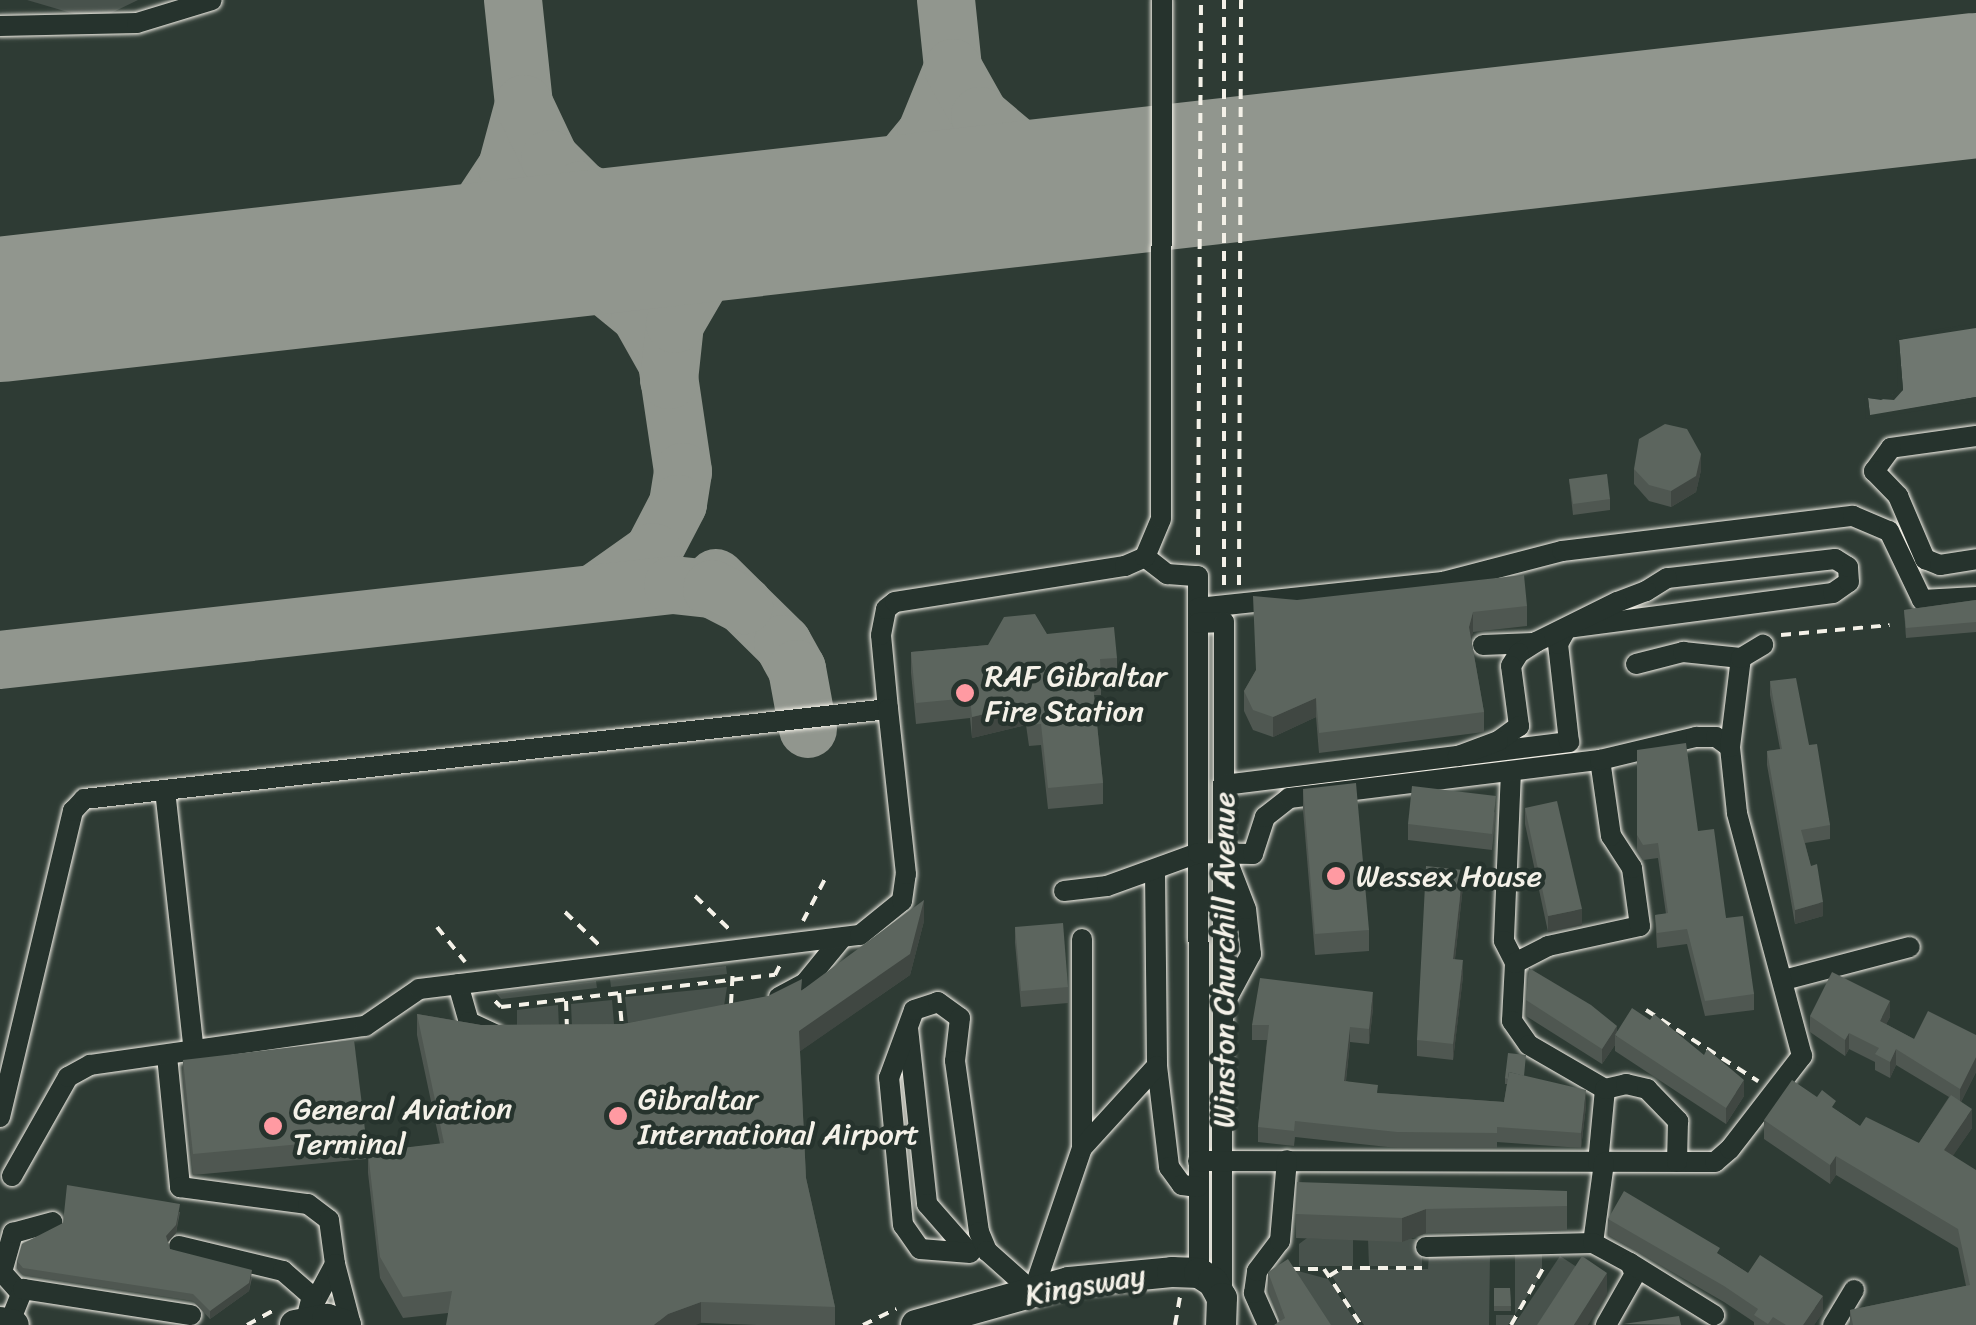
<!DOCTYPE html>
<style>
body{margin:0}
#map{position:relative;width:1976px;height:1325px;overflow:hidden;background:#2e3b34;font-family:Sriracha,sans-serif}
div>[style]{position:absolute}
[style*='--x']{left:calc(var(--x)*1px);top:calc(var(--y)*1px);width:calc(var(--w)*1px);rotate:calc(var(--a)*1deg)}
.green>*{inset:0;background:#48524c}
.water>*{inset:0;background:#6f7770}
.pier>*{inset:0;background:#2e3b34}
.taxiway>*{height:58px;margin:-29px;padding:0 29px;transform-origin:29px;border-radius:29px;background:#91968e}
.runway>*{height:145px;margin:-72.5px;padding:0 72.5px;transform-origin:72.5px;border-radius:72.5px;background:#91968e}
.path>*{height:4px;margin-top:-2px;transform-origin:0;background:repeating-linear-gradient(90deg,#f4f1e8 0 10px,transparent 0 18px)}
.roads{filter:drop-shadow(0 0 2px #f4f1e8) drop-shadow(0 0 2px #f4f1e8)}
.minor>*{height:20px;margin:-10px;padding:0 10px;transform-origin:10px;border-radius:10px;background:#26332d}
.highway>*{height:30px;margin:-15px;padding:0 15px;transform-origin:15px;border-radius:15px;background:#26332d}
.wall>*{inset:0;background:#4f5751}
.shaded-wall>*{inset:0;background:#404742}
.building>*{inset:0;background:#5c655e}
.dots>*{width:28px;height:28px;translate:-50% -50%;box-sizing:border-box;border:5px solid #26332d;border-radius:50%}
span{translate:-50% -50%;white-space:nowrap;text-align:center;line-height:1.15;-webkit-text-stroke:9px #26332d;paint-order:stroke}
.poi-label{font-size:30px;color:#f4f1e8}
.left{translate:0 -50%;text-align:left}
.street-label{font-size:30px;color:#f4f1e8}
</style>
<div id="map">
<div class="green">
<i style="clip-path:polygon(27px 0,138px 0,107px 15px,78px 15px)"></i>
<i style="clip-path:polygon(726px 966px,727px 974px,611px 987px,610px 979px)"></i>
<i style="clip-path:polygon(596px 981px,597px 988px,501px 999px,496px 993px)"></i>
<i style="clip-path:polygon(727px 987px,724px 1006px,628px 1023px,625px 997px)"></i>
<i style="clip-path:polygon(612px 1000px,614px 1024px,572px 1028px,571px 1004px)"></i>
<i style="clip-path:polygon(558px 1005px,559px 1028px,517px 1028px,517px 1010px)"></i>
<i style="clip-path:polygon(1307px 1238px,1353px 1239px,1353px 1266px,1299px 1266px,1299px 1244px)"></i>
<i style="clip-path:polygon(1368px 1239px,1415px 1239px,1422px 1244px,1422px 1266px,1369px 1266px)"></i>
<i style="clip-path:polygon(1515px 1251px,1542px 1251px,1542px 1274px,1508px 1325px,1496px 1325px,1496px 1315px,1515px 1315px)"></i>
<i style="clip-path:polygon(1429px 1252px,1490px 1256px,1489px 1325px,1364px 1325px,1332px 1276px,1343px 1269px,1428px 1269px)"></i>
<i style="clip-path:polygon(1560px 1256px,1586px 1273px,1551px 1325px,1514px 1325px)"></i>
<i style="clip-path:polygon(1298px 1271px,1328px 1279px,1358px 1325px,1319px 1325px,1288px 1277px)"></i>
</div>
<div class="water">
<i style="clip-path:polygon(1976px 328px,1976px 397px,1870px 416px,1868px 398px,1881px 400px,1903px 390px,1899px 340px)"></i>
</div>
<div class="pier">
<i style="clip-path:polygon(1976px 323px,1899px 340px,1903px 390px,1894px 400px,1868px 398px,1870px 415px,1976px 397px,1976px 402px,1866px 419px,1864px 394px,1892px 395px,1898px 388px,1896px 336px)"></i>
</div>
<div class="taxiway">
<i style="--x:513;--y:0;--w:105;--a:84"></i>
<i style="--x:946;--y:0;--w:68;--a:84.1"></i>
<i style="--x:474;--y:255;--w:73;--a:2.4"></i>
<i style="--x:547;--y:258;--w:45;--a:19.7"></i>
<i style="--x:589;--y:273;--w:66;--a:39.5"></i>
<i style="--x:640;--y:315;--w:55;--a:60.6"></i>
<i style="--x:667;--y:363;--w:110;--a:81.6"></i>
<i style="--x:683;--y:472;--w:32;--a:99"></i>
<i style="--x:678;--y:504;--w:54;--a:117.5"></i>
<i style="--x:653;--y:552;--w:67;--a:144.7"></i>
<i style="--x:381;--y:266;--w:66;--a:-24.2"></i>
<i style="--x:441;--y:239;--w:50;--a:-38.5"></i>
<i style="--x:480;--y:208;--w:49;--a:-56.6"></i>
<i style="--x:507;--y:167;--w:65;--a:-74.9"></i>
<i style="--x:524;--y:104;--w:61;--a:64.7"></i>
<i style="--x:550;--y:159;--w:44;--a:45"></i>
<i style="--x:581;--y:190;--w:66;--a:27"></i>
<i style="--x:640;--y:220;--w:51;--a:12.4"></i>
<i style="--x:669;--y:380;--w:56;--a:-83.9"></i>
<i style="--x:675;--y:324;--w:61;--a:-59.7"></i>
<i style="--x:706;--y:271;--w:67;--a:-37.7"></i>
<i style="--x:759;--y:230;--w:61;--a:-13.3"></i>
<i style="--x:818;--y:216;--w:92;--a:-30.7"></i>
<i style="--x:897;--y:169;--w:45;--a:-50.4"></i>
<i style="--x:926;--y:134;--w:71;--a:-67.8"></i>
<i style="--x:953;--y:68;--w:55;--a:60.6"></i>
<i style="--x:980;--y:116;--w:57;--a:40.1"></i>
<i style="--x:1024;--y:153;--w:63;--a:19.6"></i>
<i style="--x:1083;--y:174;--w:62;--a:4.6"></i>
<i style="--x:716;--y:578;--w:94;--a:44.6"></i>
<i style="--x:783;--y:644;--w:29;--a:61"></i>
<i style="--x:797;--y:669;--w:61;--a:79.6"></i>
<i style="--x:0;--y:660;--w:677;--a:-6.36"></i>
<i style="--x:673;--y:585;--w:39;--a:6"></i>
<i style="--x:712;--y:589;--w:36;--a:27"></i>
</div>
<div class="runway">
<i style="--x:0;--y:309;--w:1989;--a:-6.47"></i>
</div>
<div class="path">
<i style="--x:1198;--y:555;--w:555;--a:-89.69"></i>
<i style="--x:1224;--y:585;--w:585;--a:-90"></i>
<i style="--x:1239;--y:585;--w:585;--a:-89.8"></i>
<i style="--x:1781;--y:635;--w:109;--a:-5.2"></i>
<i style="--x:695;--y:896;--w:47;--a:44.1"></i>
<i style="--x:565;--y:912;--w:47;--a:44.1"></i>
<i style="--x:803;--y:921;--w:47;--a:-62.4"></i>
<i style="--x:437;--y:927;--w:45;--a:51.3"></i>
<i style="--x:619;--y:993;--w:33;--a:85"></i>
<i style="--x:495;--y:1001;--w:8;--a:45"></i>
<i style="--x:501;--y:1007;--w:276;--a:-6.7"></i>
<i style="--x:775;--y:975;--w:11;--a:-63"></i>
<i style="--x:566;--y:1001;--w:25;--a:88"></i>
<i style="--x:731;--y:1004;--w:35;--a:-87"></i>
<i style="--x:1646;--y:1010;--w:133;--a:32.4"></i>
<i style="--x:1290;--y:1269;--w:34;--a:0"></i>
<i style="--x:1324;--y:1269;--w:67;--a:56.5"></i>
<i style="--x:1329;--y:1276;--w:15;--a:-32"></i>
<i style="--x:1342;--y:1268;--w:80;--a:0"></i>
<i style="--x:247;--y:1325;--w:29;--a:-29"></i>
<i style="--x:863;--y:1325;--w:37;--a:-26"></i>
<i style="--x:1175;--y:1325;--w:28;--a:-80"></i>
<i style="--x:1511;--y:1325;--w:69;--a:-60.5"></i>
</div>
<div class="roads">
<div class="minor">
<i style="--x:0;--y:26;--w:137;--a:-1.3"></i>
<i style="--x:137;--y:23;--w:78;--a:-17"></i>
<i style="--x:1976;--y:436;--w:86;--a:172"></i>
<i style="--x:1891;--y:448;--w:29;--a:126"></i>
<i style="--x:1874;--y:471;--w:35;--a:46"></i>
<i style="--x:1898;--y:496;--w:69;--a:66.8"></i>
<i style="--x:1925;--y:559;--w:16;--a:22"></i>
<i style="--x:1940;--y:565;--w:36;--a:-9"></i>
<i style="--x:1145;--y:557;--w:28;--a:38"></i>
<i style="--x:1167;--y:574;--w:31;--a:4"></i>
<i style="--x:1198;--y:576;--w:697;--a:89.92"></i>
<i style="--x:1198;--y:608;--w:246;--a:-6.1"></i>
<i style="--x:1443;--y:582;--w:123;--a:-14.6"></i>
<i style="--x:1562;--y:551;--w:293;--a:-6.9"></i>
<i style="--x:1853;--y:516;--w:39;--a:23"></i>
<i style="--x:1889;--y:531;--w:76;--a:64.4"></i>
<i style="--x:1922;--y:600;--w:54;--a:-3.2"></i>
<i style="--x:1198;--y:623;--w:26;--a:-2"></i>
<i style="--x:1224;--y:622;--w:674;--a:90.17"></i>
<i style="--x:1483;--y:645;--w:50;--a:-2.3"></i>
<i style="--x:1636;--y:664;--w:49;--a:-14.3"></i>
<i style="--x:1683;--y:652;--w:58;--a:5.9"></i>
<i style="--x:1511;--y:771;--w:170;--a:92.4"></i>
<i style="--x:1504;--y:941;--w:25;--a:63"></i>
<i style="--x:1515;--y:963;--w:58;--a:93"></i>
<i style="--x:1512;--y:1021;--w:29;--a:55"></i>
<i style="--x:1529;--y:1045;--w:88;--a:30.1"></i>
<i style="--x:1224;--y:785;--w:348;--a:-7.1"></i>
<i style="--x:1569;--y:742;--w:99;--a:-96.4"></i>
<i style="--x:1558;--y:644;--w:18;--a:-61"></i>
<i style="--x:1567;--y:628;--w:268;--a:-7.5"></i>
<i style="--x:1833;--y:593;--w:19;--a:-35"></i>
<i style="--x:1849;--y:582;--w:15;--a:-94"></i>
<i style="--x:1848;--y:567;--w:15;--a:-148"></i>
<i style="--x:1835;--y:559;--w:169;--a:173.5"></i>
<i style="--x:1667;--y:578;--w:25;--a:148"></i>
<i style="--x:1646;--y:591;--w:31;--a:159"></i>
<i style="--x:1617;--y:602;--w:90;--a:153.7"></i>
<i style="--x:1536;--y:642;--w:20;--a:147"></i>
<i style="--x:1519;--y:653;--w:15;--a:122"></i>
<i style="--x:1511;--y:666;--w:61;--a:82.4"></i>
<i style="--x:1519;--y:726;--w:26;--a:144"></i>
<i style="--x:1498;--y:741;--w:43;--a:159.4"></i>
<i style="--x:165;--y:790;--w:265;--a:83.7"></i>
<i style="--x:1155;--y:871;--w:195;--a:89.4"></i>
<i style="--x:1157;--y:1066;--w:102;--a:83.2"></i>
<i style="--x:1169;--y:1167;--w:22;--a:54"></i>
<i style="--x:1182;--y:1185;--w:16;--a:7"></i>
<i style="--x:1064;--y:891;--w:43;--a:-6.6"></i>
<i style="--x:1107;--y:886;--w:97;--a:-19.9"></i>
<i style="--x:1198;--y:853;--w:55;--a:1"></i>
<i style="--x:1253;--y:854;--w:39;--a:-72"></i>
<i style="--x:1265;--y:817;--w:31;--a:-38"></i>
<i style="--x:1289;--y:798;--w:313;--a:-7"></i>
<i style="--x:1082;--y:939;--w:209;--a:90"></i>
<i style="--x:1515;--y:963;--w:37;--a:-27"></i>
<i style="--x:1548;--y:946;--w:94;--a:-12.3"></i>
<i style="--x:1640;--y:926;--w:59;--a:-97.9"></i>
<i style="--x:1632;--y:868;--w:38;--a:-123"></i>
<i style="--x:1611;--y:836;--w:77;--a:-98.2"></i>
<i style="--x:1600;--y:760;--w:99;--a:-13.5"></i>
<i style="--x:1696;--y:737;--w:20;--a:0"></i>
<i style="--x:1716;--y:737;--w:17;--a:36"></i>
<i style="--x:1784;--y:980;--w:130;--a:-14.7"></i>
<i style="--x:458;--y:984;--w:40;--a:74"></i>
<i style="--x:469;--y:1022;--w:29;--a:25"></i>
<i style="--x:779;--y:997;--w:30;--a:-28"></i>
<i style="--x:805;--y:983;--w:57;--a:-50.7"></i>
<i style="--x:1223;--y:1006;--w:59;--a:-61.7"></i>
<i style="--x:1251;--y:954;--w:45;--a:-96.3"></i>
<i style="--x:1246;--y:909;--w:53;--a:-111.2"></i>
<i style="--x:908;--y:1028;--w:177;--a:83.8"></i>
<i style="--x:927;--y:1204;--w:64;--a:48.8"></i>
<i style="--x:167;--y:1056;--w:132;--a:84.3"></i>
<i style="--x:180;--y:1187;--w:129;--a:7.6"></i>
<i style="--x:308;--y:1204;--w:26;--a:37"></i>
<i style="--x:329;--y:1220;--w:44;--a:82.2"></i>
<i style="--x:335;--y:1264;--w:47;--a:118.2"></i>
<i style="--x:0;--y:1117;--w:315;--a:-76.6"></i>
<i style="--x:73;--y:811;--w:16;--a:-47"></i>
<i style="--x:84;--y:799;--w:809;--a:-6.39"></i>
<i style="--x:888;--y:709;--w:74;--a:-95.4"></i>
<i style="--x:881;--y:635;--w:26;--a:-79"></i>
<i style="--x:886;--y:609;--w:11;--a:-38"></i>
<i style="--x:895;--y:602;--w:233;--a:-8.9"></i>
<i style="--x:1125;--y:566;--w:22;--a:-24"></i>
<i style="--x:1145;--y:557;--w:41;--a:-67.2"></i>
<i style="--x:1161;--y:519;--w:519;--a:-89.89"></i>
<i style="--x:1198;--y:1161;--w:517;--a:0.11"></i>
<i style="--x:1715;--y:1162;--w:20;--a:-41"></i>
<i style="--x:1730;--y:1149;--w:118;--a:-52.3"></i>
<i style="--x:1802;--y:1056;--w:252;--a:-105"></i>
<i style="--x:1737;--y:813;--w:66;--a:-96.1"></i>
<i style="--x:1730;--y:747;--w:90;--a:-83"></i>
<i style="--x:1741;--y:658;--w:26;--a:-31"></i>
<i style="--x:1598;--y:1163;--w:74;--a:-84.6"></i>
<i style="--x:1605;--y:1089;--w:22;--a:-13"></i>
<i style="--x:1626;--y:1084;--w:22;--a:13"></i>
<i style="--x:1647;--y:1089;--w:45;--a:45.9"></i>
<i style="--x:1678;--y:1121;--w:41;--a:91.4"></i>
<i style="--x:12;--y:1176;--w:114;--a:-60.5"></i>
<i style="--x:68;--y:1077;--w:25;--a:-29"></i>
<i style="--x:90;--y:1065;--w:278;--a:-8.1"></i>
<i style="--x:365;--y:1026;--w:65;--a:-34.4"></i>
<i style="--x:419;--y:989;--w:444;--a:-7"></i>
<i style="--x:860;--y:935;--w:54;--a:-39"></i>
<i style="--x:902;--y:901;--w:27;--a:-82"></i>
<i style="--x:906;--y:874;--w:166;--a:-96.2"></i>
<i style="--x:1593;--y:1243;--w:81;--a:-82.2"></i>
<i style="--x:179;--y:1246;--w:107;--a:13.5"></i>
<i style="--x:283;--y:1271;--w:38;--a:41"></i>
<i style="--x:312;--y:1296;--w:16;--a:104"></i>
<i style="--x:1426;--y:1247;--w:167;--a:-1.4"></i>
<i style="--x:1593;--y:1243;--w:42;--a:28.4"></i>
<i style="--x:1630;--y:1263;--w:12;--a:66"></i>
<i style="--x:1635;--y:1274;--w:59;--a:119.6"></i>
<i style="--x:970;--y:1253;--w:50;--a:-175.4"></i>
<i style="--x:920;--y:1249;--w:29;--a:-125"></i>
<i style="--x:903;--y:1225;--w:148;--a:-95.4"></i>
<i style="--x:889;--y:1078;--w:72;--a:-69.8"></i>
<i style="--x:914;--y:1010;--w:25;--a:-18"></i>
<i style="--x:938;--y:1002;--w:27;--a:36"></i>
<i style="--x:960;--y:1018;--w:43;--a:96.6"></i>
<i style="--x:955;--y:1061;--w:173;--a:82"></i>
<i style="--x:979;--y:1232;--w:21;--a:67"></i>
<i style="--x:987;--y:1251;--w:62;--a:41.7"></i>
<i style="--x:1033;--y:1292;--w:152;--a:-71.2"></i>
<i style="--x:1082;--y:1148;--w:111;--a:-47.6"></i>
<i style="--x:1630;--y:1263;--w:99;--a:31.8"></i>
<i style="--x:335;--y:1264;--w:63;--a:75.3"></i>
<i style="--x:18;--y:1290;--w:24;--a:-132"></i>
<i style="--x:2;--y:1272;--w:41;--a:-74.2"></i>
<i style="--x:13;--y:1233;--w:41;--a:-15.4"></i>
<i style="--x:9;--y:1324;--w:38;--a:-68"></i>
<i style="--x:23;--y:1289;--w:170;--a:8.8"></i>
<i style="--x:1268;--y:1325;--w:35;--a:-114"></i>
<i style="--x:1254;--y:1293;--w:22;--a:-82"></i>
<i style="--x:1257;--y:1271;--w:38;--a:-53"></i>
<i style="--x:1280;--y:1241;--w:81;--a:-85.1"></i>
<i style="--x:1833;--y:1325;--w:41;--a:-59"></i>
</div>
<div class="highway">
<i style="--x:0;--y:1322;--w:14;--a:12"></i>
<i style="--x:295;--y:1325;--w:33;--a:-11"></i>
<i style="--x:327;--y:1319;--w:20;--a:18"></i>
<i style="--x:916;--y:1325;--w:159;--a:-15.7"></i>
<i style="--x:1069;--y:1282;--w:103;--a:-5.5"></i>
<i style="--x:1172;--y:1272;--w:27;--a:2"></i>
<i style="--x:1199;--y:1273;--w:17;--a:33"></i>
<i style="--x:1213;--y:1282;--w:18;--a:61"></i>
<i style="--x:1222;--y:1298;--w:27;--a:92"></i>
</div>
</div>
<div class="wall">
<i style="clip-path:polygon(1634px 469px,1701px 470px,1696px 492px,1671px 507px,1649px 501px,1634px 484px)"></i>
<i style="clip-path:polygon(1569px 479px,1610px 499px,1610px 510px,1573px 515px)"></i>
<i style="clip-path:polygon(1297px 600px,1527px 606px,1527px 626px,1473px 632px,1471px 638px,1484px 712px,1484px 732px,1319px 753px,1316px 717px,1273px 737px,1253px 730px,1244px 711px,1244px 691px)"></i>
<i style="clip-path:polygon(1976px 600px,1976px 632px,1906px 638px,1904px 610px)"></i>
<i style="clip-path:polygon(1047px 634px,1117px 658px,1117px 678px,1101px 680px,1101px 695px,1094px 695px,1103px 783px,1103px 804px,1048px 809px,1041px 745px,1029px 746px,1026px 725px,972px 738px,970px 718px,916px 724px,911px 673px,911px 652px,988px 645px)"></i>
<i style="clip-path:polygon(1770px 681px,1809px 745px,1830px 825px,1830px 839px,1805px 843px,1823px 916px,1795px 924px,1767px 765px,1767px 751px,1780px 749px,1770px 695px)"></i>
<i style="clip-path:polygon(1637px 750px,1698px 831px,1726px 918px,1754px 994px,1754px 1010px,1705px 1016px,1687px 944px,1657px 948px,1655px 915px,1666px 914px,1658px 858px,1643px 860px,1637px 850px)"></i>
<i style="clip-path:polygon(1303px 789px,1369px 930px,1369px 951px,1315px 955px,1303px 810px)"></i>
<i style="clip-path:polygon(1525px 808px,1582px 925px,1548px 932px,1525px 824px)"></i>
<i style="clip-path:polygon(1496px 812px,1492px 850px,1408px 840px,1408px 824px)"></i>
<i style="clip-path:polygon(1463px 886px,1455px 959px,1463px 976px,1453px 1060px,1417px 1056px,1417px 1040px)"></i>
<i style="clip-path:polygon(924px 921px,910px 975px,800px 1051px,806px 1178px,835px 1307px,835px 1325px,757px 1325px,448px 1313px,403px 1318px,380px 1278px,368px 1173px,368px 1152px,440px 1144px,417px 1035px,417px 1014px,481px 1025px,623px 1024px,802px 990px)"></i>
<i style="clip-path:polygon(1015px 927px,1068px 987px,1068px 1003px,1021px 1007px,1015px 943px)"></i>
<i style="clip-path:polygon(1526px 1000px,1617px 1031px,1744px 1096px,1726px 1124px,1615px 1051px,1615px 1045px,1602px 1064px,1526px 1016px)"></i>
<i style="clip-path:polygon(1373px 1008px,1369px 1044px,1350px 1042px,1346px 1081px,1378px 1093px,1504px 1102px,1507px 1084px,1505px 1084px,1505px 1078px,1525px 1076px,1586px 1106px,1581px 1148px,1497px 1142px,1497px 1148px,1397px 1148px,1295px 1137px,1294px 1146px,1258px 1142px,1258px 1127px,1267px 1040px,1252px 1040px,1252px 1025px)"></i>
<i style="clip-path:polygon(1810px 1016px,1890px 1017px,1886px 1024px,1914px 1039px,1976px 1035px,1976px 1072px,1961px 1102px,1972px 1128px,1953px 1155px,1976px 1325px,1850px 1325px,1850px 1310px,1966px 1286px,1958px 1248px,1836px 1175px,1830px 1184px,1764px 1139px,1764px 1120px,1836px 1110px,1860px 1126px,1919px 1143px,1949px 1097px,1896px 1065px,1890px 1078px,1875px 1070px,1875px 1062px,1849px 1049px,1845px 1056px,1810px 1032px)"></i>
<i style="clip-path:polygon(183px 1060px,366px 1138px,366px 1159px,193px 1175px,183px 1081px)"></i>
<i style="clip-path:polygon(1567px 1191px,1567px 1230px,1426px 1233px,1402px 1242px,1296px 1238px,1296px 1214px)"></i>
<i style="clip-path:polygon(180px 1212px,176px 1233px,168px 1242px,170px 1249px,252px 1278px,249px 1291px,210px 1319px,193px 1301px,23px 1275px,17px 1268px,17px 1261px,63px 1223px)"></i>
<i style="clip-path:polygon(1608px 1219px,1720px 1255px,1748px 1273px,1823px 1312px,1814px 1325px,1754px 1325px,1754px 1322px,1724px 1302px,1608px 1235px)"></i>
<i style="clip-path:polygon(1268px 1272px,1331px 1325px,1280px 1322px,1268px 1290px)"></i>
<i style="clip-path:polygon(1494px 1288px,1510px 1288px,1511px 1311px,1494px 1311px)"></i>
</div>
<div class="shaded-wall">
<i style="clip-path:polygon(1701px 454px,1701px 470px,1696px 492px,1671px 507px,1671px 491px)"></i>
<i style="clip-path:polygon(1473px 612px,1473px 632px,1469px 647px,1469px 627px)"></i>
<i style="clip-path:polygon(1316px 698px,1316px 717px,1273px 737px,1273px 717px)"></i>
<i style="clip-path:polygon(1026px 704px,1026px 725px,972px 738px,972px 717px)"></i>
<i style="clip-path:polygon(1463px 870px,1463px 886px,1453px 975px,1453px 959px)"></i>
<i style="clip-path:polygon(924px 900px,924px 921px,910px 975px,799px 1052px,799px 1031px)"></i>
<i style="clip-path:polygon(1823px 902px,1823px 916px,1795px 924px,1795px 910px)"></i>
<i style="clip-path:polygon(1582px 909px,1582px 925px,1548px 932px,1548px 916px)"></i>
<i style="clip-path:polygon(1463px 960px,1463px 976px,1453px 1060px,1453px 1044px)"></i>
<i style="clip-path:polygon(1373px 992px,1373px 1008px,1369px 1044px,1369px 1029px)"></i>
<i style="clip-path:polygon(1890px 1001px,1890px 1017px,1880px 1036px,1880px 1021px)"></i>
<i style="clip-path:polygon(1617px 1026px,1617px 1037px,1615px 1035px,1615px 1045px,1602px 1064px,1602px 1049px)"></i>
<i style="clip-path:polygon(1350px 1027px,1350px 1042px,1344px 1096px,1344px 1081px)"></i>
<i style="clip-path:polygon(1849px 1033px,1849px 1049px,1845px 1056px,1845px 1040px)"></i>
<i style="clip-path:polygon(1896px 1049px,1896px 1065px,1890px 1078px,1890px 1062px)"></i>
<i style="clip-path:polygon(1976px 1057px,1976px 1072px,1960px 1104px,1960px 1089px)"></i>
<i style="clip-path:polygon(1744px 1080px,1744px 1096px,1726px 1124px,1726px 1108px)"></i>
<i style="clip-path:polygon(1586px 1090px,1586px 1106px,1581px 1148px,1581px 1133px)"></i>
<i style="clip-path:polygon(1972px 1109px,1972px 1128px,1944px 1169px,1944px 1150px)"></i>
<i style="clip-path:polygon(1836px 1156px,1836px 1175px,1830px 1184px,1830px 1165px)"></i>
<i style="clip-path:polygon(180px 1204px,176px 1233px,166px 1244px,166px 1236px)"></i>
<i style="clip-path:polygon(1426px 1209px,1426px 1233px,1402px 1242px,1402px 1218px)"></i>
<i style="clip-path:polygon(252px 1270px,249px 1291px,210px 1319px,210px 1311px)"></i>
<i style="clip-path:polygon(1607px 1273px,1607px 1295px,1588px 1325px,1574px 1325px)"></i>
<i style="clip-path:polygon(1823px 1296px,1823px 1312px,1814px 1325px,1803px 1325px)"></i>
<i style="clip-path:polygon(701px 1302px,701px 1323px,696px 1325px,654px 1325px,668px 1314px)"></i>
</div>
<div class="building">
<i style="clip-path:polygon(1665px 424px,1687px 429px,1701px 454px,1696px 476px,1671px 491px,1649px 485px,1634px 469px,1639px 439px)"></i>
<i style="clip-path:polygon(1607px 474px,1610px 499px,1573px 504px,1569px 479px)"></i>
<i style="clip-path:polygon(1524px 575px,1527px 606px,1473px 612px,1469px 627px,1484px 712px,1319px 733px,1316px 698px,1273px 717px,1253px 710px,1244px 691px,1256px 670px,1253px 596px,1297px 600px)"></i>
<i style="clip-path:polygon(1976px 600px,1976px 622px,1906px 628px,1904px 610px)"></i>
<i style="clip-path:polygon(1035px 614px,1047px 634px,1114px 627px,1117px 658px,1100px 659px,1101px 674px,1092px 675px,1103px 783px,1048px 788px,1041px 724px,1029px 725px,1026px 704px,972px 717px,970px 698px,916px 703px,911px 652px,988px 645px,1004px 617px)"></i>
<i style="clip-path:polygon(1796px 678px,1809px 745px,1817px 744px,1830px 825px,1801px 830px,1811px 866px,1817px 864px,1823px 902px,1795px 910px,1767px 751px,1782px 749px,1770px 681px)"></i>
<i style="clip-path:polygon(1686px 743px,1698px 831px,1714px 829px,1726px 918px,1743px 916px,1754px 994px,1705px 1001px,1687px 929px,1657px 933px,1655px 915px,1668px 913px,1658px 843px,1643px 845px,1637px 835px,1637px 750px)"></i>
<i style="clip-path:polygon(1356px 783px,1369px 930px,1315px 934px,1303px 789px)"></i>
<i style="clip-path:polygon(1412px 786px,1496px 796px,1492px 834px,1408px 824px)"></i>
<i style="clip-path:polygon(1557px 801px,1582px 909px,1548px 916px,1525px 808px)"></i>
<i style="clip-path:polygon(1426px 866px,1463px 870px,1453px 959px,1463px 960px,1453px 1044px,1417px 1040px)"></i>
<i style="clip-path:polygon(924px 900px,910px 954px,799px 1031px,806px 1178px,835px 1307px,701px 1302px,668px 1314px,654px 1325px,446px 1325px,452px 1291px,403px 1297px,380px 1257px,368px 1152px,444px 1143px,417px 1014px,481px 1025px,623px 1024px,768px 996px,802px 979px,801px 991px)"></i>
<i style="clip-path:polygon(1063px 923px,1068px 987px,1021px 991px,1015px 927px)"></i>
<i style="clip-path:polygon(1529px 968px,1591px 1005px,1617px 1026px,1602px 1049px,1526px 1000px)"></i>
<i style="clip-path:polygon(1832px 972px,1890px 1001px,1880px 1021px,1914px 1039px,1928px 1011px,1976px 1035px,1976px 1057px,1960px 1089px,1896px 1049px,1890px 1062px,1875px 1054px,1879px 1048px,1849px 1033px,1845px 1040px,1810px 1016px)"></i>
<i style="clip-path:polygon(1260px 978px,1373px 992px,1369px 1029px,1350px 1027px,1344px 1081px,1378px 1085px,1377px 1093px,1504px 1102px,1509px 1072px,1586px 1090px,1581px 1133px,1497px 1127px,1497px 1133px,1397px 1132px,1295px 1121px,1294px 1131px,1258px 1127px,1269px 1025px,1252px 1025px)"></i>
<i style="clip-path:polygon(1632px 1008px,1650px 1020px,1654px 1014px,1704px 1055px,1707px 1049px,1744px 1080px,1726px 1108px,1615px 1035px)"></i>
<i style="clip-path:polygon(354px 1040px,366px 1138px,193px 1154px,183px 1060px)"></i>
<i style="clip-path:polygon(1508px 1053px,1526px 1055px,1524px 1076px,1509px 1072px,1508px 1079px,1505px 1078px)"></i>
<i style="clip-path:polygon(1792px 1080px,1817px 1097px,1822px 1090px,1836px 1101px,1832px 1107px,1860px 1126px,1866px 1117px,1919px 1143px,1951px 1095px,1972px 1109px,1944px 1150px,1976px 1170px,1976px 1325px,1853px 1325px,1850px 1310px,1970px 1285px,1958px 1229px,1836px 1156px,1830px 1165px,1764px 1120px)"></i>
<i style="clip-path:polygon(1297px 1182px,1567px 1191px,1567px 1206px,1426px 1209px,1402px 1218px,1296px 1214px)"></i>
<i style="clip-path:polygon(67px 1185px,180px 1204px,176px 1225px,166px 1236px,170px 1249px,252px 1270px,249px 1283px,210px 1311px,193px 1294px,23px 1268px,17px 1261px,22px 1244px,63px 1223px)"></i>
<i style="clip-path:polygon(1624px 1191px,1720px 1248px,1717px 1253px,1748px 1273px,1760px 1255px,1823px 1296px,1803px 1325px,1786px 1325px,1773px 1317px,1768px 1324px,1754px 1315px,1758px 1309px,1724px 1286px,1608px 1219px)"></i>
<i style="clip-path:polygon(1582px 1256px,1607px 1273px,1574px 1325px,1537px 1325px)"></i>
<i style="clip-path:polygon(1288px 1259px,1331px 1325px,1274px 1325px,1285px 1318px,1268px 1272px)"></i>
<i style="clip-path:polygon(1494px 1288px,1510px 1288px,1511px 1306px,1494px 1306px)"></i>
<i style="clip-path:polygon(1679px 1316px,1681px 1325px,1623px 1324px)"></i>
</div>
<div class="dots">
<i style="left:965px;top:693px;background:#ff9aa2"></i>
<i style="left:1336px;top:876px;background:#ff9aa2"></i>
<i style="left:618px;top:1116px;background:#ff9aa2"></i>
<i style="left:273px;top:1126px;background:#ff9aa2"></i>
</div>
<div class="poi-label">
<span class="left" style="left:985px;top:693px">RAF Gibraltar<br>Fire Station</span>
<span class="left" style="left:1356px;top:876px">Wessex House</span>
<span class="left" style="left:638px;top:1116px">Gibraltar<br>International Airport</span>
<span class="left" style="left:293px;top:1126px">General Aviation<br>Terminal</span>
</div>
<div class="street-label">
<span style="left:1224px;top:960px;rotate:-90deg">Winston Churchill Avenue</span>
<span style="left:1085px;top:1285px;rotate:-10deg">Kingsway</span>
</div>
</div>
